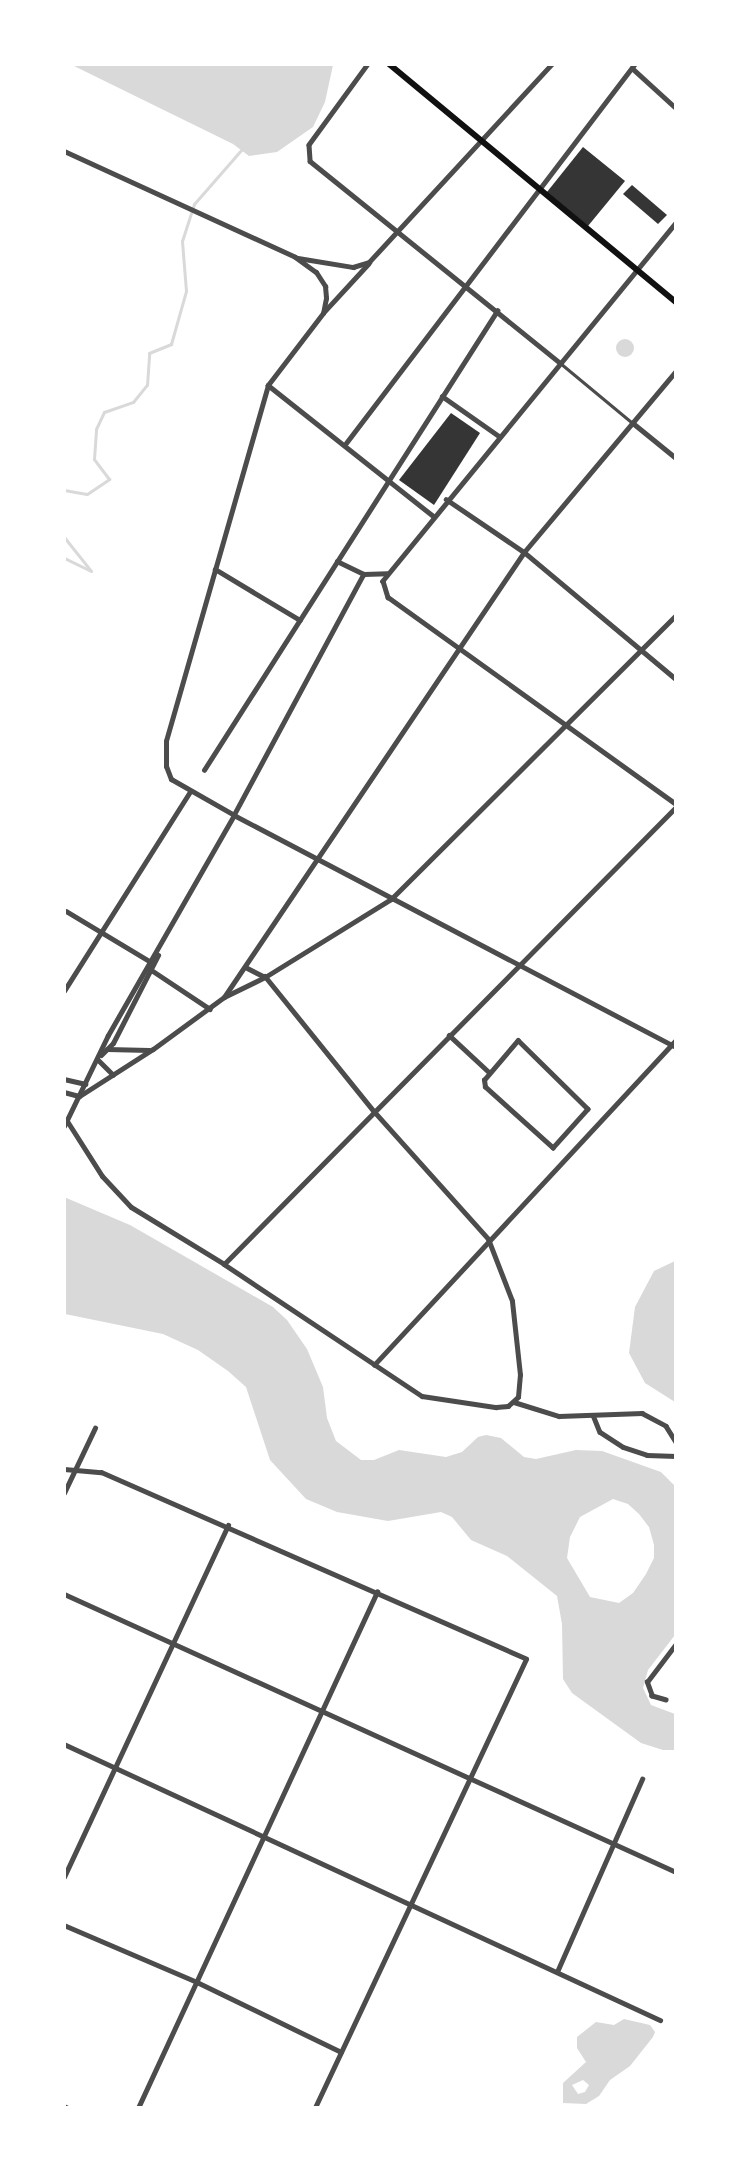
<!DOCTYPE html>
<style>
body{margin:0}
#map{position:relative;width:740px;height:2172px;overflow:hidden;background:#fff;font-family:"Golos Text",sans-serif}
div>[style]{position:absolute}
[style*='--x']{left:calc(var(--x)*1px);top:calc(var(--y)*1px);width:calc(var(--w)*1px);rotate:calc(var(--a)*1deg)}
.water>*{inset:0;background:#d9d9d9}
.round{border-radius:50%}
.stream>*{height:3px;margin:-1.5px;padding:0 1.5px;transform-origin:1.5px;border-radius:1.5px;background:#d9d9d9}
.building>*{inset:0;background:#353535}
.pedestrian>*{height:3px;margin:-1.5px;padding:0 1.5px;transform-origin:1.5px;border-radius:1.5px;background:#4c4c4c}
.minor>*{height:4.5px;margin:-2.25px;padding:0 2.25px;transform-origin:2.25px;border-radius:2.25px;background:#4c4c4c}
.tertiary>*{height:5px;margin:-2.5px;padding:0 2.5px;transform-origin:2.5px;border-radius:2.5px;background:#4c4c4c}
.secondary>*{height:6px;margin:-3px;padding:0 3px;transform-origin:3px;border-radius:3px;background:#111}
span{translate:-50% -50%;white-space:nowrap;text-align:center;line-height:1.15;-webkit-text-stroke:6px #fff;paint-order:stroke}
.frame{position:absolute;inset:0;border:66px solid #fff;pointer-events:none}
</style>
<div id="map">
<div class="water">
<i style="clip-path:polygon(72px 65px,333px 64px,333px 65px,325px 102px,313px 127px,277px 152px,249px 156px,233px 144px)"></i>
<i class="round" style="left:616px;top:339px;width:18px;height:18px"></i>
<i style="clip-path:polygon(evenodd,64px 1197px,130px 1225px,273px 1307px,287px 1320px,307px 1349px,323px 1387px,327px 1418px,336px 1441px,361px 1460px,374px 1460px,399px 1450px,446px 1457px,462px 1452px,478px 1437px,486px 1435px,501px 1438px,524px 1457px,536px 1459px,576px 1450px,602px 1451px,661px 1472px,675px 1486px,675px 1635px,648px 1670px,643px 1688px,651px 1705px,675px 1714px,675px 1750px,663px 1750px,641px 1743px,572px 1693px,563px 1679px,562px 1624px,557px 1596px,507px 1556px,471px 1540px,452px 1517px,441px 1512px,388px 1521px,337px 1512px,306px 1499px,270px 1460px,246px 1387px,228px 1371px,198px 1350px,163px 1334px,65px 1314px,64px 1197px,613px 1499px,628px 1504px,639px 1514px,649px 1527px,654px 1545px,654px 1558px,646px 1574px,633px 1593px,619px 1603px,590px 1597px,567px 1558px,570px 1537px,580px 1517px,613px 1499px)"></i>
<i style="clip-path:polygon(675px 1261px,675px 1402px,645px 1383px,629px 1353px,635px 1307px,654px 1271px)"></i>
<i style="clip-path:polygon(evenodd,624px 2019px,650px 2025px,655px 2032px,653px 2037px,630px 2066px,610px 2080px,599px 2096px,586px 2104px,563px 2103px,563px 2083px,586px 2062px,577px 2048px,577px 2037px,596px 2022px,614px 2025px,624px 2019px,583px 2080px,589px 2085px,585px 2092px,578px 2094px,572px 2085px,583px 2080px)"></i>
</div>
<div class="stream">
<i style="--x:64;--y:490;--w:23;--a:10"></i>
<i style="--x:87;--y:494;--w:27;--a:-34"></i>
<i style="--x:109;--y:479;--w:25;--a:-127"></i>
<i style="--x:94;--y:459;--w:30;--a:-86"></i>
<i style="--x:96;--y:429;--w:19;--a:-65"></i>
<i style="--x:104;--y:412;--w:31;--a:-19"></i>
<i style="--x:133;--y:402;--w:22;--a:-51"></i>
<i style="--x:147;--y:385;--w:32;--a:-86"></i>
<i style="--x:149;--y:353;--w:24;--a:-22"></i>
<i style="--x:171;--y:344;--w:55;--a:-74.2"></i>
<i style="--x:186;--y:291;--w:50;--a:-94.6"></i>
<i style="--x:182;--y:241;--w:39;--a:-72"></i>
<i style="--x:194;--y:204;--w:73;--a:-48.9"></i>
<i style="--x:64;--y:537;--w:43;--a:51.5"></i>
<i style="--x:91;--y:571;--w:30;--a:-154"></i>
</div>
<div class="building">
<i style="clip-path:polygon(583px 147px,625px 181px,588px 226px,547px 192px)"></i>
<i style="clip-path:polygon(632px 185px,667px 215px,658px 224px,623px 194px)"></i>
<i style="clip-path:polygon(451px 413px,480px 433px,434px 505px,399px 480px)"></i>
</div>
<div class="pedestrian">
<i style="--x:560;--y:363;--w:92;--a:39.7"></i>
</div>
<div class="minor">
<i style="--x:368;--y:64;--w:100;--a:126.1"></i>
<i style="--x:309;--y:145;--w:16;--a:86"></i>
<i style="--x:310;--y:161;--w:321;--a:38.9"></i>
<i style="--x:632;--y:68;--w:59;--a:42.3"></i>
<i style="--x:676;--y:223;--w:463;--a:129.3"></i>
<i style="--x:383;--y:581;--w:17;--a:73"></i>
<i style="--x:388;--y:597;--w:355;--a:35.7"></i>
<i style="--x:298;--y:258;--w:56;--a:9.3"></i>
<i style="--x:353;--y:267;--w:17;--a:-17"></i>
<i style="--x:369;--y:262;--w:270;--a:-47.3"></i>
<i style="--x:323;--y:313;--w:67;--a:-47.4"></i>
<i style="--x:268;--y:385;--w:211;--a:38.4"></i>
<i style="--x:442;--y:396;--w:70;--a:35.1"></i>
<i style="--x:633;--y:423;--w:55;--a:39.1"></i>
<i style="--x:346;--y:443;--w:477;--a:-52.7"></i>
<i style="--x:446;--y:499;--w:94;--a:34.2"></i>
<i style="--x:524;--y:552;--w:198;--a:39.9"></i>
<i style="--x:337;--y:561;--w:30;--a:26"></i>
<i style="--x:364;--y:574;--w:23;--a:-2"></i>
<i style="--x:215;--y:569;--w:99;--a:31"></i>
<i style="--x:364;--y:574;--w:274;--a:118.3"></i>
<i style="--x:234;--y:815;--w:499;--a:27.7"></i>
<i style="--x:204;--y:770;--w:545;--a:-57.45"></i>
<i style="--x:66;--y:911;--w:99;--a:31"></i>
<i style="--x:150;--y:969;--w:72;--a:33.7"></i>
<i style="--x:64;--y:991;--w:236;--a:-57.7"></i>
<i style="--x:449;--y:1035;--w:54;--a:42.8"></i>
<i style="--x:518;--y:1040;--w:98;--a:44.6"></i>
<i style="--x:588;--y:1109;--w:52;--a:131.9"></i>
<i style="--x:553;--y:1148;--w:91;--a:-138.1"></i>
<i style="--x:485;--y:1087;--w:7;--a:-98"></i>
<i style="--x:484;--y:1080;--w:52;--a:-49.6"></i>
<i style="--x:64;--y:1079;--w:22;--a:13"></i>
<i style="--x:64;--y:1092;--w:16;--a:15"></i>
<i style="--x:224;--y:1264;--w:238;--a:33.7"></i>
<i style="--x:422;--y:1396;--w:75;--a:8.5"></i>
<i style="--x:496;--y:1407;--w:12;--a:-5"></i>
<i style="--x:508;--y:1406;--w:13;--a:-42"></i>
<i style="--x:518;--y:1397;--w:22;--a:-85"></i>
<i style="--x:520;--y:1375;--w:74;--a:-96.2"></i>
<i style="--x:512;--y:1301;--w:66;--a:-111.2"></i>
<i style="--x:488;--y:1239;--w:171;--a:-131.9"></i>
<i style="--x:374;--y:1112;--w:174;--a:-128.9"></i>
<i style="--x:374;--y:1365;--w:444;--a:-47.1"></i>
<i style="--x:514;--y:1402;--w:47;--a:17.3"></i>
<i style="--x:559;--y:1416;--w:83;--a:-2.1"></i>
<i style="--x:642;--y:1413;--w:27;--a:28"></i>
<i style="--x:666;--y:1426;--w:19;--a:58"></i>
<i style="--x:593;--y:1415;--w:18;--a:68"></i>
<i style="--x:600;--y:1432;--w:27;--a:33"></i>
<i style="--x:623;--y:1447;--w:25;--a:18"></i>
<i style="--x:647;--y:1455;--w:29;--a:2"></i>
<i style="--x:64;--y:1493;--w:72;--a:-64.5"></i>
<i style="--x:666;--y:1700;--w:15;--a:-164"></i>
<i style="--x:652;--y:1696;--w:15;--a:-110"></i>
<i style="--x:647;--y:1682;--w:48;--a:-52.7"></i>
<i style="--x:64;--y:1744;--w:657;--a:24.85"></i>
<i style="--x:64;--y:1877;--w:388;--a:-65"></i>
<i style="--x:64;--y:1925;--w:145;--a:23.2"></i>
<i style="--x:197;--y:1982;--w:160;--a:25.9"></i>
<i style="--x:557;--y:1972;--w:211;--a:-66.2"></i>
<i style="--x:64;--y:2106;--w:4;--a:27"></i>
<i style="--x:138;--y:2108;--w:569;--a:-65.15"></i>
</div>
<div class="tertiary">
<i style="--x:64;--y:151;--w:254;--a:24.6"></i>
<i style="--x:295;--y:257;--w:26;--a:36"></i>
<i style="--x:316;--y:272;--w:17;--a:57"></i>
<i style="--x:325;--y:286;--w:12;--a:85"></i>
<i style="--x:326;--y:298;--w:15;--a:101"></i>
<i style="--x:323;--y:313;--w:91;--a:127.4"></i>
<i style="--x:268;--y:385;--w:370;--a:106"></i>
<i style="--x:166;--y:741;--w:25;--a:90"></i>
<i style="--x:166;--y:766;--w:14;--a:69"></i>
<i style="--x:171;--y:779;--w:73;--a:29.7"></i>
<i style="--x:234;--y:815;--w:254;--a:119.8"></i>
<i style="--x:108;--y:1035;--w:101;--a:115.8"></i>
<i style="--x:245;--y:967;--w:22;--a:27"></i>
<i style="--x:224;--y:997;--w:537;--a:-56.01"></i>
<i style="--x:524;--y:552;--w:236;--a:-50"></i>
<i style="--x:107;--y:1049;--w:42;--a:1.4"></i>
<i style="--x:101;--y:1055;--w:17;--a:-45"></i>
<i style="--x:113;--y:1043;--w:99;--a:-62.9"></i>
<i style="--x:98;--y:1060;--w:21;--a:45"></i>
<i style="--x:81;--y:1095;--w:85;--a:-32.6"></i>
<i style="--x:153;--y:1049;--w:88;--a:-36.2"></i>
<i style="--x:224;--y:997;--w:46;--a:-26"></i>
<i style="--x:265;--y:977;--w:148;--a:-31.8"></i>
<i style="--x:391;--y:899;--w:402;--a:-44.9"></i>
<i style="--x:67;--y:1121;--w:65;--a:57.5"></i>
<i style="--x:102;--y:1176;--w:42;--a:46.9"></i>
<i style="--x:131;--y:1207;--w:109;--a:31.5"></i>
<i style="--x:224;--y:1264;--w:643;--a:-45.32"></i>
<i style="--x:64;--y:1469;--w:37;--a:5"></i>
<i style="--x:101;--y:1472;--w:464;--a:23.7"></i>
<i style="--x:526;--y:1659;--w:496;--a:115.2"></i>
<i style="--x:64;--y:1594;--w:672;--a:24.43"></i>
</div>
<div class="secondary">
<i style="--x:389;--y:64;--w:373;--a:39.7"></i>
</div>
<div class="frame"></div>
</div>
